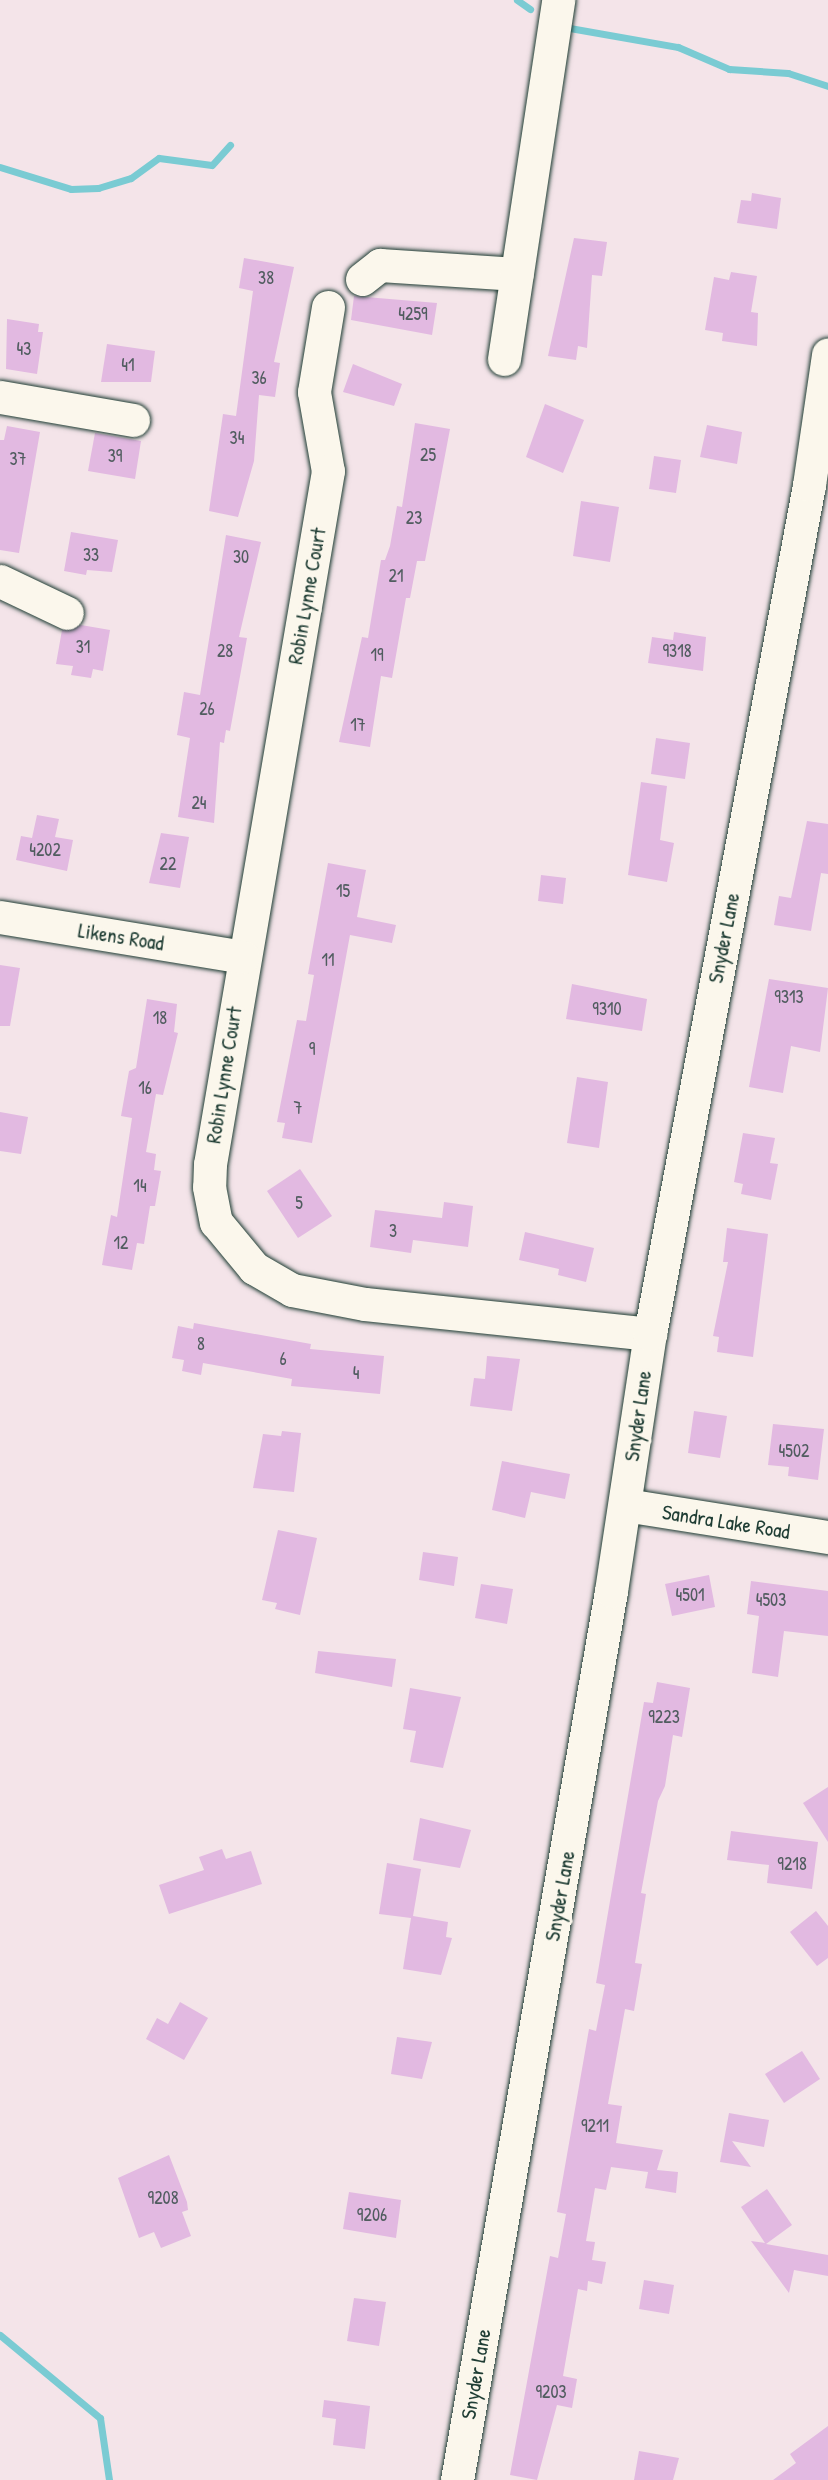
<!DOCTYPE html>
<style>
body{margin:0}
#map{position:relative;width:828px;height:2480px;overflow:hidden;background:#f4e4e9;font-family:"Patrick Hand",sans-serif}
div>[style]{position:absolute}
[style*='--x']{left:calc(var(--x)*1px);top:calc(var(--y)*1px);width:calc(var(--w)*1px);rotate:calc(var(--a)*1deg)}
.stream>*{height:7px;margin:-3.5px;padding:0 3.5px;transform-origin:3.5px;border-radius:3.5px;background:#7acbd3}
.building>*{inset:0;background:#e2b9e1}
.roads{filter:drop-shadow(0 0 2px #1f3d34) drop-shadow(0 0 2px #1f3d34)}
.minor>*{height:33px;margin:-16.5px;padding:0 16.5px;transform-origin:16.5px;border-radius:16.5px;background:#fbf7ec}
span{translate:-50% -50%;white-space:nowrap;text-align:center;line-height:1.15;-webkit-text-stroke:6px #fbf7ec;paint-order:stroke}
.number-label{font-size:18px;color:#505c5f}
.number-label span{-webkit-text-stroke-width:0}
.street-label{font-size:21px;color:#1f3d34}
</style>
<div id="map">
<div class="stream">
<i style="--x:517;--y:0;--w:16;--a:35"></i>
<i style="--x:564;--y:27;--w:116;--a:10"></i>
<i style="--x:678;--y:47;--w:56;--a:23.3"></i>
<i style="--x:729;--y:69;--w:59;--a:3.9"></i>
<i style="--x:788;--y:73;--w:42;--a:18"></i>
<i style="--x:0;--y:167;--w:74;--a:17.2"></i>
<i style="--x:71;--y:189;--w:27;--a:-2"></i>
<i style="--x:98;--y:188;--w:34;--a:-17"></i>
<i style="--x:131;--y:178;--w:34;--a:-36"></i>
<i style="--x:159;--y:158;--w:53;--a:7.5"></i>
<i style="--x:212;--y:165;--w:27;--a:-48"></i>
<i style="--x:0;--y:2335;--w:130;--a:39.7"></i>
<i style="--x:100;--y:2418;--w:63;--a:81.7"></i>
</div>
<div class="building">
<i style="clip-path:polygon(752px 193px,781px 198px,777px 229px,737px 223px,741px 200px,751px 201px)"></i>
<i style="clip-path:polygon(574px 238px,607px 242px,602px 276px,592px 275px,587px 348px,578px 346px,576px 360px,548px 356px)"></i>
<i style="clip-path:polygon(244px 258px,294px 267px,274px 362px,280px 363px,275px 397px,259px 395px,254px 461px,238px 517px,209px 511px,223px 414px,236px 416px,253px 291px,239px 288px)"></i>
<i style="clip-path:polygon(731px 272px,757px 276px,751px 312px,758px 313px,757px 346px,722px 341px,723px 333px,705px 330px,714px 277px,729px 280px)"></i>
<i style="clip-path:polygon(354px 296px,437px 303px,432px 335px,351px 320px)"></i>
<i style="clip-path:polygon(7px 319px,39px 324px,38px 332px,43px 332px,37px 374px,6px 369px)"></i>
<i style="clip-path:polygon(107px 344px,155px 351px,151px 382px,101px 382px)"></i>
<i style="clip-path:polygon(353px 364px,402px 384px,394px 406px,343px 392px)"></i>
<i style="clip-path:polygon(545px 404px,584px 420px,563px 473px,526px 457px)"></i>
<i style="clip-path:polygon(415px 423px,450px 429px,425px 561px,417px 561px,410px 598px,406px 598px,392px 678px,381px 676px,370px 747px,339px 742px,362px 637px,368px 638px,381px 560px,385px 560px,390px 546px,397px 506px,402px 507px)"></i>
<i style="clip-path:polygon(707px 425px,742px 432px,737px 464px,700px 457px)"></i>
<i style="clip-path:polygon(7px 426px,40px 432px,19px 553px,0 550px,0 440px,4px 440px)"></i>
<i style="clip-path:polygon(95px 433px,141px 441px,135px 479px,88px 471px)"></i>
<i style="clip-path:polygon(654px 456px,681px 460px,676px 493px,649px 489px)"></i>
<i style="clip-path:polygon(581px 501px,619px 507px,610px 562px,573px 556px)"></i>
<i style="clip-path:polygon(71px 532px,118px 540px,112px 572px,87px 570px,86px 575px,64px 571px)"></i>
<i style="clip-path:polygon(226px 535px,261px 542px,239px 637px,247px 638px,230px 731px,226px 730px,224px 743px,220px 742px,214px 823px,178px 817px,190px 738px,177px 735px,184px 692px,200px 695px)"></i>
<i style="clip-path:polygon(81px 625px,110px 630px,103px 671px,93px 669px,91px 678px,71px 675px,73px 666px,56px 664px,62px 630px)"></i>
<i style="clip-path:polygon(674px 632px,706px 637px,703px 671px,648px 663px,652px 637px,673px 640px)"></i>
<i style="clip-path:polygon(656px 738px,690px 743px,685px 779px,651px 774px)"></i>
<i style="clip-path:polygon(641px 782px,667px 786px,660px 840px,674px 843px,667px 882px,628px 875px)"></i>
<i style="clip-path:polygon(37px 815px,59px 819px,55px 837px,73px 840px,67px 871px,16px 860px,21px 836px,32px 838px)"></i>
<i style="clip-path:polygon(807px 821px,828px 824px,828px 874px,821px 873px,811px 931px,774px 925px,779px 896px,791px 898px)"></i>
<i style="clip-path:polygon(161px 833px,189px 837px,180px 888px,149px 883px)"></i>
<i style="clip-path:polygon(328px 863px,366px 870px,357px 917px,396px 925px,392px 943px,350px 935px,312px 1143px,282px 1138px,285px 1123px,277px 1122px,297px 1020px,306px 1021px,314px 975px,308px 974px)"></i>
<i style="clip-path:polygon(541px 875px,566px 878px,563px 904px,538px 901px)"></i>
<i style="clip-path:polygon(0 965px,20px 968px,10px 1026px,0 1026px)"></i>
<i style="clip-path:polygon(769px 979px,828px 988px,820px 1052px,791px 1046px,783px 1093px,749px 1087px)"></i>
<i style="clip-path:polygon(572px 984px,647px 999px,642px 1031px,566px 1019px)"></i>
<i style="clip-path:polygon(147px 999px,177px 1004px,174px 1032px,178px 1033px,163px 1095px,156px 1094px,146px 1152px,156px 1154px,154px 1170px,161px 1171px,155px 1206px,150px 1206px,144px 1244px,137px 1243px,132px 1270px,102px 1265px,111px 1215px,117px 1217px,132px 1118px,121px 1116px,129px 1071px,136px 1068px)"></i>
<i style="clip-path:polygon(577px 1077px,608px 1082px,599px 1148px,567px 1143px)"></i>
<i style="clip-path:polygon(0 1112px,28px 1117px,21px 1154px,0 1151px)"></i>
<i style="clip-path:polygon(743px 1133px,775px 1138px,770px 1163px,778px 1164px,771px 1200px,741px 1194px,743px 1184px,734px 1182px)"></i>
<i style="clip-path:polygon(300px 1169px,332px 1216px,298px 1238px,267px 1191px)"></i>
<i style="clip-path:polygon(444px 1202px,473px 1206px,468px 1247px,413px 1240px,411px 1253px,370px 1247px,375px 1210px,442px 1218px)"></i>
<i style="clip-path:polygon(727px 1228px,768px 1234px,753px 1357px,717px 1352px,719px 1337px,713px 1336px,728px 1262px,723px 1262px)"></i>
<i style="clip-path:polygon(525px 1232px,594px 1248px,586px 1282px,558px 1275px,559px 1269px,519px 1260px)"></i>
<i style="clip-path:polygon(194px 1323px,311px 1344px,310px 1349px,384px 1356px,380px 1394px,291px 1386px,292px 1379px,203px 1363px,201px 1375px,182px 1371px,184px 1360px,172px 1358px,178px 1326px,193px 1329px)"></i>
<i style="clip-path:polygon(487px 1356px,520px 1359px,512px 1411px,470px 1406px,474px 1378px,485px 1379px)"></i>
<i style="clip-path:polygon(694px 1411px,727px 1416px,720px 1458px,688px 1453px)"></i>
<i style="clip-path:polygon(773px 1424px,824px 1429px,818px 1480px,788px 1476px,789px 1467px,768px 1465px)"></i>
<i style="clip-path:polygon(282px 1431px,301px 1433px,294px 1492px,253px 1488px,263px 1434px,281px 1436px)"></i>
<i style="clip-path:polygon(502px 1461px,570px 1474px,565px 1499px,531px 1492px,525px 1518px,492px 1510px)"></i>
<i style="clip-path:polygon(278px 1530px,317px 1538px,300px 1615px,275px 1609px,277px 1603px,262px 1600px)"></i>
<i style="clip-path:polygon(423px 1552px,458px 1557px,454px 1586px,419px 1580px)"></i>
<i style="clip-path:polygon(709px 1575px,715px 1607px,672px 1616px,665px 1584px)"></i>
<i style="clip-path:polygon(751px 1581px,828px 1591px,828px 1636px,784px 1631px,778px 1677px,752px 1673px,759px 1616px,747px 1614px)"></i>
<i style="clip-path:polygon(481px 1584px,513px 1589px,507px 1624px,475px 1618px)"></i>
<i style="clip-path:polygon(318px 1651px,396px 1659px,392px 1687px,315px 1673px)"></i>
<i style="clip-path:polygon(657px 1682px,690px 1688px,682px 1737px,673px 1735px,665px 1786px,658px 1801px,641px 1893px,646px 1894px,635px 1963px,642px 1964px,634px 2011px,625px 2009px,608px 2104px,622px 2106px,616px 2143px,663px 2150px,657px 2170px,678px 2172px,676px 2193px,645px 2188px,648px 2172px,611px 2167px,606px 2190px,595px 2188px,586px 2241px,595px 2242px,592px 2260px,606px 2262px,602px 2284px,588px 2281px,587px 2291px,578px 2289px,563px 2376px,577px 2379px,572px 2408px,557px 2405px,537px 2480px,510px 2475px,550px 2256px,558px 2258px,566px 2214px,557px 2212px,589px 2029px,596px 2031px,605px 1985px,596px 1983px,644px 1702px,653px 1703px)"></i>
<i style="clip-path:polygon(410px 1688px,461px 1697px,443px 1768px,410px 1762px,416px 1731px,403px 1729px)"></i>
<i style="clip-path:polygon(828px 1787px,828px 1842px,803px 1803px)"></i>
<i style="clip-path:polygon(420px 1818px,471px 1830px,460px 1868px,413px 1860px)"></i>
<i style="clip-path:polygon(731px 1831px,818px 1842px,812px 1889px,767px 1883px,769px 1865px,727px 1860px)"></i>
<i style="clip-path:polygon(222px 1849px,226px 1859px,251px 1851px,262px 1884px,169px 1914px,159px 1885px,204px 1870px,199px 1857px)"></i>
<i style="clip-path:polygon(387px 1863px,421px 1869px,413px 1916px,448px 1922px,446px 1937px,452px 1938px,441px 1975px,403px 1969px,411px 1918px,379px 1914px)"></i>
<i style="clip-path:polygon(816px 1911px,828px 1926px,828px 1958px,817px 1966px,790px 1932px)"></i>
<i style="clip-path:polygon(180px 2002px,208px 2018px,184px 2060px,146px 2039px,157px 2018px,168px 2024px)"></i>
<i style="clip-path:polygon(397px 2037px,432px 2042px,422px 2079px,391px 2074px)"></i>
<i style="clip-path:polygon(802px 2051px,820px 2079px,784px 2103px,765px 2074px)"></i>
<i style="clip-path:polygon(729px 2113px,769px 2120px,764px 2147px,732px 2141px,751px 2167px,720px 2162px)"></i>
<i style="clip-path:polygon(169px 2155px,187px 2202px,188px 2210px,182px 2212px,191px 2236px,161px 2248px,154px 2232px,139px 2238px,118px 2178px)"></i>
<i style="clip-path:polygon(767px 2189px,792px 2225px,766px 2244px,828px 2255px,828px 2276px,794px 2270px,789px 2293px,751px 2241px,765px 2243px,741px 2207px)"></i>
<i style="clip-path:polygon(349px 2192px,401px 2200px,396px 2238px,343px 2229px)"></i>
<i style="clip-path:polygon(644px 2280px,674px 2285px,669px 2314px,639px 2309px)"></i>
<i style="clip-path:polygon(354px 2298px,386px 2302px,379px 2346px,347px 2341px)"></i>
<i style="clip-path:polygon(324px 2400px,370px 2406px,365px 2449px,333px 2445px,336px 2419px,322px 2417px)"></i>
<i style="clip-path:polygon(828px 2426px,828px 2480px,773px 2480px,796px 2463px,790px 2454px)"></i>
<i style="clip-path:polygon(639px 2451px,679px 2458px,673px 2480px,634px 2480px)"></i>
</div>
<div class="roads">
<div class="minor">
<i style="--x:362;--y:279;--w:23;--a:-38"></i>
<i style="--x:380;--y:265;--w:137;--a:3.8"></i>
<i style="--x:328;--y:307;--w:86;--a:99.4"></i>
<i style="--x:314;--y:392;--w:80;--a:80"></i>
<i style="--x:328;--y:471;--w:703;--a:99.66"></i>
<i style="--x:210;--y:1164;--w:23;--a:92"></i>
<i style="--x:209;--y:1187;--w:36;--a:79"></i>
<i style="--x:216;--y:1222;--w:60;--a:50.4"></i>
<i style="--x:254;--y:1268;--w:44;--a:30.1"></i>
<i style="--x:292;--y:1290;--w:74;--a:10.9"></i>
<i style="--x:365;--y:1304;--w:287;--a:6"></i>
<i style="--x:504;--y:359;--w:363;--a:-81.4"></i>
<i style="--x:0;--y:397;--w:135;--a:9.8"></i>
<i style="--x:0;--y:581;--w:74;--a:25.5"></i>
<i style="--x:0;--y:917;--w:246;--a:9.3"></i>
<i style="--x:625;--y:1505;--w:206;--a:9"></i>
<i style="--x:457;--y:2480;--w:902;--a:-80.17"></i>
<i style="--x:611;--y:1591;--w:260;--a:-81.4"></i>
<i style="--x:650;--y:1334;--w:864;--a:-79.39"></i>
<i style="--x:809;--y:485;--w:132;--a:-81.7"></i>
</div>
</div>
<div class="number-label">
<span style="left:266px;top:278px">38</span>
<span style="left:413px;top:314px">4259</span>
<span style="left:24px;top:349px">43</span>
<span style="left:128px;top:365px">41</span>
<span style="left:259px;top:378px">36</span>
<span style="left:237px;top:438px">34</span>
<span style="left:428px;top:455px">25</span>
<span style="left:115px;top:456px">39</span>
<span style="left:18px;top:459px">37</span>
<span style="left:414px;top:518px">23</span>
<span style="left:91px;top:555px">33</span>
<span style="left:241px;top:557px">30</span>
<span style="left:396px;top:576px">21</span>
<span style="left:83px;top:647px">31</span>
<span style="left:225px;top:651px">28</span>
<span style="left:677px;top:651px">9318</span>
<span style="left:377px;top:655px">19</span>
<span style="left:207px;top:709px">26</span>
<span style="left:358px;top:725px">17</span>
<span style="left:199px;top:803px">24</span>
<span style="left:45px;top:850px">4202</span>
<span style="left:168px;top:864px">22</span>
<span style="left:343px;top:891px">15</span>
<span style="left:328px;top:960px">11</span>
<span style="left:789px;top:997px">9313</span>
<span style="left:607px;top:1009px">9310</span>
<span style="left:160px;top:1018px">18</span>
<span style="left:312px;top:1049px">9</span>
<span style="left:145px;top:1088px">16</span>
<span style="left:298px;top:1108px">7</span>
<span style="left:140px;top:1186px">14</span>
<span style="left:299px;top:1203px">5</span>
<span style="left:393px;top:1231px">3</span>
<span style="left:121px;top:1243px">12</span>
<span style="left:201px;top:1344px">8</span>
<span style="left:283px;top:1359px">6</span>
<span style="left:356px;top:1373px">4</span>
<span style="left:794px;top:1451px">4502</span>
<span style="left:690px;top:1595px">4501</span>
<span style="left:771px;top:1600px">4503</span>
<span style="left:664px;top:1717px">9223</span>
<span style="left:792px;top:1864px">9218</span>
<span style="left:595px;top:2126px">9211</span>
<span style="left:163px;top:2198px">9208</span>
<span style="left:372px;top:2215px">9206</span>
<span style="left:551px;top:2392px">9203</span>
</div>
<div class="street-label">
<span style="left:307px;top:596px;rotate:-80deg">Robin Lynne Court</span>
<span style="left:121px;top:937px;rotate:9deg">Likens Road</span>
<span style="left:724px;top:938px;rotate:-79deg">Snyder Lane</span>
<span style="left:224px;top:1075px;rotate:-81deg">Robin Lynne Court</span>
<span style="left:638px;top:1416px;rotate:-82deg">Snyder Lane</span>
<span style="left:726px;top:1522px;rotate:9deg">Sandra Lake Road</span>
<span style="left:560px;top:1896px;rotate:-80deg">Snyder Lane</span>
<span style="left:476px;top:2374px;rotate:-80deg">Snyder Lane</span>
</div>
</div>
